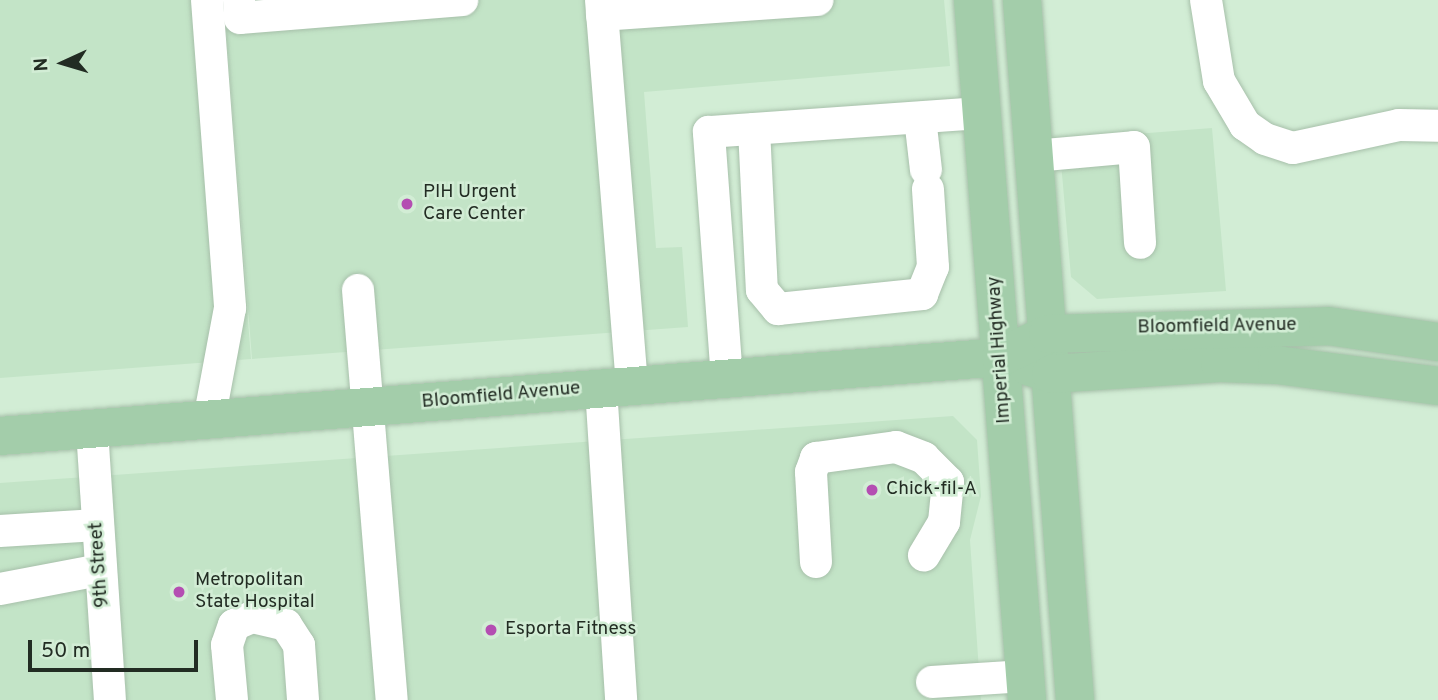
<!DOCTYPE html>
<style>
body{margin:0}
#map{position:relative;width:1438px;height:700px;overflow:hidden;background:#d2edd5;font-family:Overpass,sans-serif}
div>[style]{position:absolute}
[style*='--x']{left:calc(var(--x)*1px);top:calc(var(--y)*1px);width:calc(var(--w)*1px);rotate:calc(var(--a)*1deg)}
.built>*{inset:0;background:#c3e4c7}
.roads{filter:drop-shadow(0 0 2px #a7c0aa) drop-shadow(0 0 2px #a7c0aa)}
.minor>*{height:32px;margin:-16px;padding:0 16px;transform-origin:16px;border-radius:16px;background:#fff}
.major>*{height:38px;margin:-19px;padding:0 19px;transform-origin:19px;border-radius:19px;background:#a3cdaa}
.dots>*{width:19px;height:19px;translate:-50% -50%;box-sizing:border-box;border:4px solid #d2edd5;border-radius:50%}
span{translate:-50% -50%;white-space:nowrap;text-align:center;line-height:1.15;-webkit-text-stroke:5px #d2edd5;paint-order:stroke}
.poi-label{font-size:19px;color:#222c23}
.left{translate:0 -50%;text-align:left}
.street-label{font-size:19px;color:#222c23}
.north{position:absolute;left:28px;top:28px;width:70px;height:70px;-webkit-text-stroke:5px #d2edd5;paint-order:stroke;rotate:266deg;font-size:19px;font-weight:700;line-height:28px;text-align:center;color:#222c23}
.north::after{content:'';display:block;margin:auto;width:24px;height:32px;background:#222c23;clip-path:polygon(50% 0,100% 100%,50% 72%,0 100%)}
.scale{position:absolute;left:28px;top:640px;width:170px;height:32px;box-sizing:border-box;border:4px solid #222c23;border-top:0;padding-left:9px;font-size:21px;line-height:24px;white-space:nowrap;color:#222c23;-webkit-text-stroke:5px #d2edd5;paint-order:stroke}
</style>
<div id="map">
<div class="built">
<i style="clip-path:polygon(0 0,223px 0,251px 359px,0 378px)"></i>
<i style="clip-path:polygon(224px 0,944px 0,950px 66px,644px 92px,656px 248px,682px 247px,688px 327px,252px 359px)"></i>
<i style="clip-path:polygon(1212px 128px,1226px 291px,1097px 299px,1071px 277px,1059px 140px)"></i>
<i style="clip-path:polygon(953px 416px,977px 440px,981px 496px,970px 540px,981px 700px,0 700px,0 483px)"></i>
</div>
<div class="roads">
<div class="minor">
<i style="--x:207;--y:0;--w:309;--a:85.7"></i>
<i style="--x:230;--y:308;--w:114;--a:100.6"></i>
<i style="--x:239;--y:0;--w:18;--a:87"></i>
<i style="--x:240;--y:18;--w:223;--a:-4.6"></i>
<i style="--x:601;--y:0;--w:387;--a:85.4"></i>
<i style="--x:1206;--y:0;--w:82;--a:80.9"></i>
<i style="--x:1219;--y:81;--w:51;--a:59.4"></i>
<i style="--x:1245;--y:125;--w:24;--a:35"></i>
<i style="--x:1265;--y:139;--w:29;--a:18"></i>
<i style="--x:1293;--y:148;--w:108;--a:-12.2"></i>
<i style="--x:1399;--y:125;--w:39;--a:1"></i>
<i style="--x:602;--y:15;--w:216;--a:-4"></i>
<i style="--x:920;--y:118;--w:52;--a:83.4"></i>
<i style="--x:754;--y:129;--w:161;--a:87.2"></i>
<i style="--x:762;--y:290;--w:25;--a:50"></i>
<i style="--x:778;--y:309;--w:145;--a:-5.9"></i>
<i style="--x:922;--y:294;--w:29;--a:-68"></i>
<i style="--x:933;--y:267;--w:78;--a:-93.7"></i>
<i style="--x:1034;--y:156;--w:100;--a:-5.1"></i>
<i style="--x:1134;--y:147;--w:96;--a:86.4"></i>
<i style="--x:358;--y:290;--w:411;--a:85.3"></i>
<i style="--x:727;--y:379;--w:248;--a:-94.2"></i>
<i style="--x:709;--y:132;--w:274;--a:-4"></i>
<i style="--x:601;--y:388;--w:313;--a:86.3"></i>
<i style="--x:92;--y:430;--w:271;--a:86.2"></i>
<i style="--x:0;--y:531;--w:97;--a:-3.5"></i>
<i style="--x:816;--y:562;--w:90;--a:-93.2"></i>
<i style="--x:811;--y:472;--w:15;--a:-70"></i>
<i style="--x:816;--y:458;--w:81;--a:-7.8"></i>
<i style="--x:896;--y:447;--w:30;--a:21"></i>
<i style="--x:924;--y:458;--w:34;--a:45"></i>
<i style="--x:948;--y:482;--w:40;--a:95.7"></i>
<i style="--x:944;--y:522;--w:39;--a:121"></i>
<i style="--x:0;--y:589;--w:102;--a:-10.8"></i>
<i style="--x:932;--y:682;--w:93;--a:-3.7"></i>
<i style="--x:232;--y:700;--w:55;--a:-95.2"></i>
<i style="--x:227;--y:645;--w:21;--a:-71"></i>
<i style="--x:234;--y:625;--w:20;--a:-24"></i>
<i style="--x:252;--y:617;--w:35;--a:13"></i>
<i style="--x:286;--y:625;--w:24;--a:57"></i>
<i style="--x:299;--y:645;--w:55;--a:85.8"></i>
</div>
<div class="major">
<i style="--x:973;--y:0;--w:702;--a:85.59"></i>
<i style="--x:1022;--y:0;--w:702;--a:85.67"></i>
<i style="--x:1027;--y:366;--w:25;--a:18"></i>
<i style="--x:1051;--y:374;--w:169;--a:-3.7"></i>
<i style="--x:1220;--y:363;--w:57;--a:2"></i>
<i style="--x:1277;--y:365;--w:162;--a:7.4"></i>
<i style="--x:0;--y:436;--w:1004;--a:-4.51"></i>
<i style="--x:1001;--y:357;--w:52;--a:-26.1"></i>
<i style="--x:1048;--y:334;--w:280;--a:-1.6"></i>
<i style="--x:1328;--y:326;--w:111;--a:8.3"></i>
</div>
</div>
<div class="dots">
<i style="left:407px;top:204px;background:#b44eb2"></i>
<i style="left:872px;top:490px;background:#b44eb2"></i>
<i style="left:179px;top:592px;background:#b44eb2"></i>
<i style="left:491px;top:630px;background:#b44eb2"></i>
</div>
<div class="poi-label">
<span class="left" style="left:423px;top:204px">PIH Urgent<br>Care Center</span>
<span class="left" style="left:886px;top:490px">Chick-fil-A</span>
<span class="left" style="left:195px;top:592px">Metropolitan<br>State Hospital</span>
<span class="left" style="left:505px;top:630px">Esporta Fitness</span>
</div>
<div class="street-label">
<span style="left:1217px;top:327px;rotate:-1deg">Bloomfield Avenue</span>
<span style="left:1000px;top:350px;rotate:-94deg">Imperial Highway</span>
<span style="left:501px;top:396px;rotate:-5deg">Bloomfield Avenue</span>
<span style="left:100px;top:565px;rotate:-94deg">9th Street</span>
</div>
<div class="north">N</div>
<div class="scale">50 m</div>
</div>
